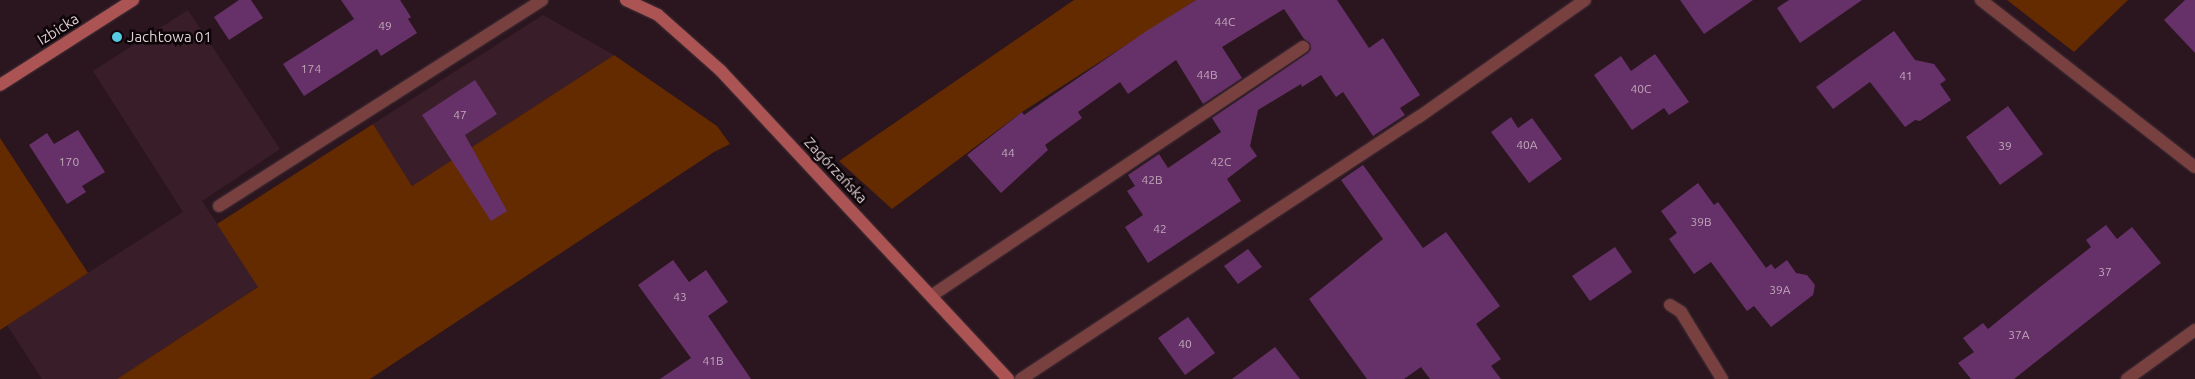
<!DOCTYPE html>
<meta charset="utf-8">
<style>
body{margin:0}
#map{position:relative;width:2195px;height:379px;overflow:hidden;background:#2b161f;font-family:Ubuntu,sans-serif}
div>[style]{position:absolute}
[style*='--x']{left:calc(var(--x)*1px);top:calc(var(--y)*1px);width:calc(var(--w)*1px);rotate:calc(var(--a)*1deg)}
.built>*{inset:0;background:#391e29}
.green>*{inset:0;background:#642a00}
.building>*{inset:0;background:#663169}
.roads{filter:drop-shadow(0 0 1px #443038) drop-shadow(0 0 1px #443038)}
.lane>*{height:12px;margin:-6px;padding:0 6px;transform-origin:6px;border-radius:6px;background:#784140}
.street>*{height:12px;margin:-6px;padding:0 6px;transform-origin:6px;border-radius:6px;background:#784140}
.secondary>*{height:12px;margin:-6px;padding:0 6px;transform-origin:6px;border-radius:6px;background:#ab5453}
.dots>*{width:14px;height:14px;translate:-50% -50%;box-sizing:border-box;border:2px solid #0d0508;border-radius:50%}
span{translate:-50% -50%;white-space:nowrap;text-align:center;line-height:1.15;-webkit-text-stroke:5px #0d0508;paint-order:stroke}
.number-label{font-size:12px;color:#c0a8b9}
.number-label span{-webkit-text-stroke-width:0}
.street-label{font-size:15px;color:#decfd4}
.poi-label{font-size:15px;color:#decfd4}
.left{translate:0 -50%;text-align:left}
</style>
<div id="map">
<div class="built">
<i style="clip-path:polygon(188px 10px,280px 149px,202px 201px,259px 286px,117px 379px,42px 379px,7px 325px,183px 212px,93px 71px)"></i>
<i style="clip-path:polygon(543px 15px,614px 55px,412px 186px,373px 124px)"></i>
</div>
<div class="green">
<i style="clip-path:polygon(1074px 0,1196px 0,1022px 112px,892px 209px,839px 161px)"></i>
<i style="clip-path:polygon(2007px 0,2128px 0,2074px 52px)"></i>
<i style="clip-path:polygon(614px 55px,717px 126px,730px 144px,714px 152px,370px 379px,117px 379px,258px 287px,217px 224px,373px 124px,412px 186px)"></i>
<i style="clip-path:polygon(0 138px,88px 273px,0 330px)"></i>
</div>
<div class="building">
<i style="clip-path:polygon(239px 0,251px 0,263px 18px,229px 40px,214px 17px)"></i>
<i style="clip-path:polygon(341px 0,400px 0,411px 17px,408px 19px,417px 33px,381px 56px,377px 49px,304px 96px,283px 64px,354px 19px)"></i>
<i style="clip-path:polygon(1196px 0,1337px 0,1369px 48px,1383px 38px,1420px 95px,1400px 108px,1405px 115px,1373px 136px,1343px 92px,1336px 97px,1321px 75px,1302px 87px,1301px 84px,1258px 110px,1250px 146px,1257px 156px,1227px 179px,1241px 201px,1148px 263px,1125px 227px,1143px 215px,1127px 191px,1135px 186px,1128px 175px,1159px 154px,1168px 168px,1221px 132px,1212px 118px,1308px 53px,1311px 49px,1310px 43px,1304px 39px,1284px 9px,1222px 47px,1242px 78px,1203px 104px,1176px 60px,1128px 94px,1120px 82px,1078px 112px,1082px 118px,1045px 145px,1048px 150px,1001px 193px,967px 155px,1022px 112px,1024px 115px,1145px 32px)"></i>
<i style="clip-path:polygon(1680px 0,1753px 0,1704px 34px)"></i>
<i style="clip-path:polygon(1789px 0,1862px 0,1800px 43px,1777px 8px)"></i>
<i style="clip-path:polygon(2185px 0,2195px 0,2195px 53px,2164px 20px)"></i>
<i style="clip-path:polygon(1894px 31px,1915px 60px,1934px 64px,1946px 80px,1940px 84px,1951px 100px,1920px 121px,1915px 120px,1905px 127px,1870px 82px,1833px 109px,1816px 87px)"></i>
<i style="clip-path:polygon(1655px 54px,1689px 102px,1669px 115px,1664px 108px,1632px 130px,1594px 75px,1621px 56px,1631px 71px)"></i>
<i style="clip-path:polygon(475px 80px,497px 114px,465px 135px,507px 211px,491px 221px,422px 115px)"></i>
<i style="clip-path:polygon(2008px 106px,2043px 154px,2000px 185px,1966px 137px)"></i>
<i style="clip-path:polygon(1511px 117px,1518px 128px,1532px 118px,1562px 159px,1529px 183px,1491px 132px)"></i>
<i style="clip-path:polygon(78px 130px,105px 172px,82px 186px,86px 192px,67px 204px,29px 145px,47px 133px,54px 144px)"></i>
<i style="clip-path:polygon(1363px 165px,1423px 248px,1446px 232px,1500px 306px,1476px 324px,1501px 359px,1491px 366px,1501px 379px,1430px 379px,1421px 367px,1404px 379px,1367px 379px,1309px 299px,1383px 239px,1341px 180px)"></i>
<i style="clip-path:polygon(1698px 183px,1714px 205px,1718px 202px,1766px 268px,1771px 264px,1775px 269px,1787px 260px,1796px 273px,1807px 275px,1815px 285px,1813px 295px,1771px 327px,1754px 306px,1747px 311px,1711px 262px,1694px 274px,1669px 239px,1677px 233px,1661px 211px)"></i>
<i style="clip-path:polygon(2106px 225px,2117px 239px,2132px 227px,2161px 263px,2014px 379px,1971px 379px,1958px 363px,1974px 352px,1963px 338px,1983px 323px,1988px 329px,2040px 287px,2091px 247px,2086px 240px)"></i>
<i style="clip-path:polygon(1615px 247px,1632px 272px,1590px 301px,1572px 276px)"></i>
<i style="clip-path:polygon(1248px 249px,1262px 267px,1238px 284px,1224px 266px)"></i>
<i style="clip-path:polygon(673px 260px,689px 282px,706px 270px,728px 302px,708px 316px,751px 379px,660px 379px,691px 358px,638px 285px)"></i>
<i style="clip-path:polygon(1188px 317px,1215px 353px,1185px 375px,1158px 338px)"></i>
<i style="clip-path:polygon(1275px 347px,1300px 379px,1232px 379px)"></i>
</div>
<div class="roads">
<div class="lane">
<i style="--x:219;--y:206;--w:383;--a:-32.5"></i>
<i style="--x:931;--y:296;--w:448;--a:-33.8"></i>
<i style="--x:1670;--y:305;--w:13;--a:32"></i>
<i style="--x:1681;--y:312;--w:79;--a:58.5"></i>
<i style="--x:1021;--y:379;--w:476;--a:-33.4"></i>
<i style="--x:1419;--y:117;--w:203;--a:-35.2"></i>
<i style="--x:2127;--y:379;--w:84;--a:-35.8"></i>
</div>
<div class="street">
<i style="--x:1981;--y:0;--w:271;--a:38"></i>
</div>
<div class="secondary">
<i style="--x:626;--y:0;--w:35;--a:25"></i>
<i style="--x:658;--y:15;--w:84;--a:41.6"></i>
<i style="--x:721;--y:71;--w:421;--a:47"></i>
<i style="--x:0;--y:85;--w:158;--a:-32.6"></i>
</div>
</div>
<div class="dots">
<i style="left:117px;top:37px;background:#55cae0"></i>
</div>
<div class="number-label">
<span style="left:1225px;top:22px">44C</span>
<span style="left:385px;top:26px">49</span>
<span style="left:311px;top:69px">174</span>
<span style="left:1207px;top:75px">44B</span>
<span style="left:1906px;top:76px">41</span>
<span style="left:1641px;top:89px">40C</span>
<span style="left:460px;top:115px">47</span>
<span style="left:1527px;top:145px">40A</span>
<span style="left:2005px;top:146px">39</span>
<span style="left:1008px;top:153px">44</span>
<span style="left:69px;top:162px">170</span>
<span style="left:1221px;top:162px">42C</span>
<span style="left:1152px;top:180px">42B</span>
<span style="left:1701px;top:222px">39B</span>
<span style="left:1160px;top:229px">42</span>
<span style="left:2105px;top:272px">37</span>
<span style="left:1780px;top:290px">39A</span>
<span style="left:680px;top:297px">43</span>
<span style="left:2019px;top:335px">37A</span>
<span style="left:1185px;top:344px">40</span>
<span style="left:713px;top:361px">41B</span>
</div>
<div class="street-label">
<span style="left:58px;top:29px;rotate:-32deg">Izbicka</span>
<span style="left:836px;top:170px;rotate:47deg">Zagórzańska</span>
</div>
<div class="poi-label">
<span class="left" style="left:127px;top:37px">Jachtowa 01</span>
</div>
</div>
